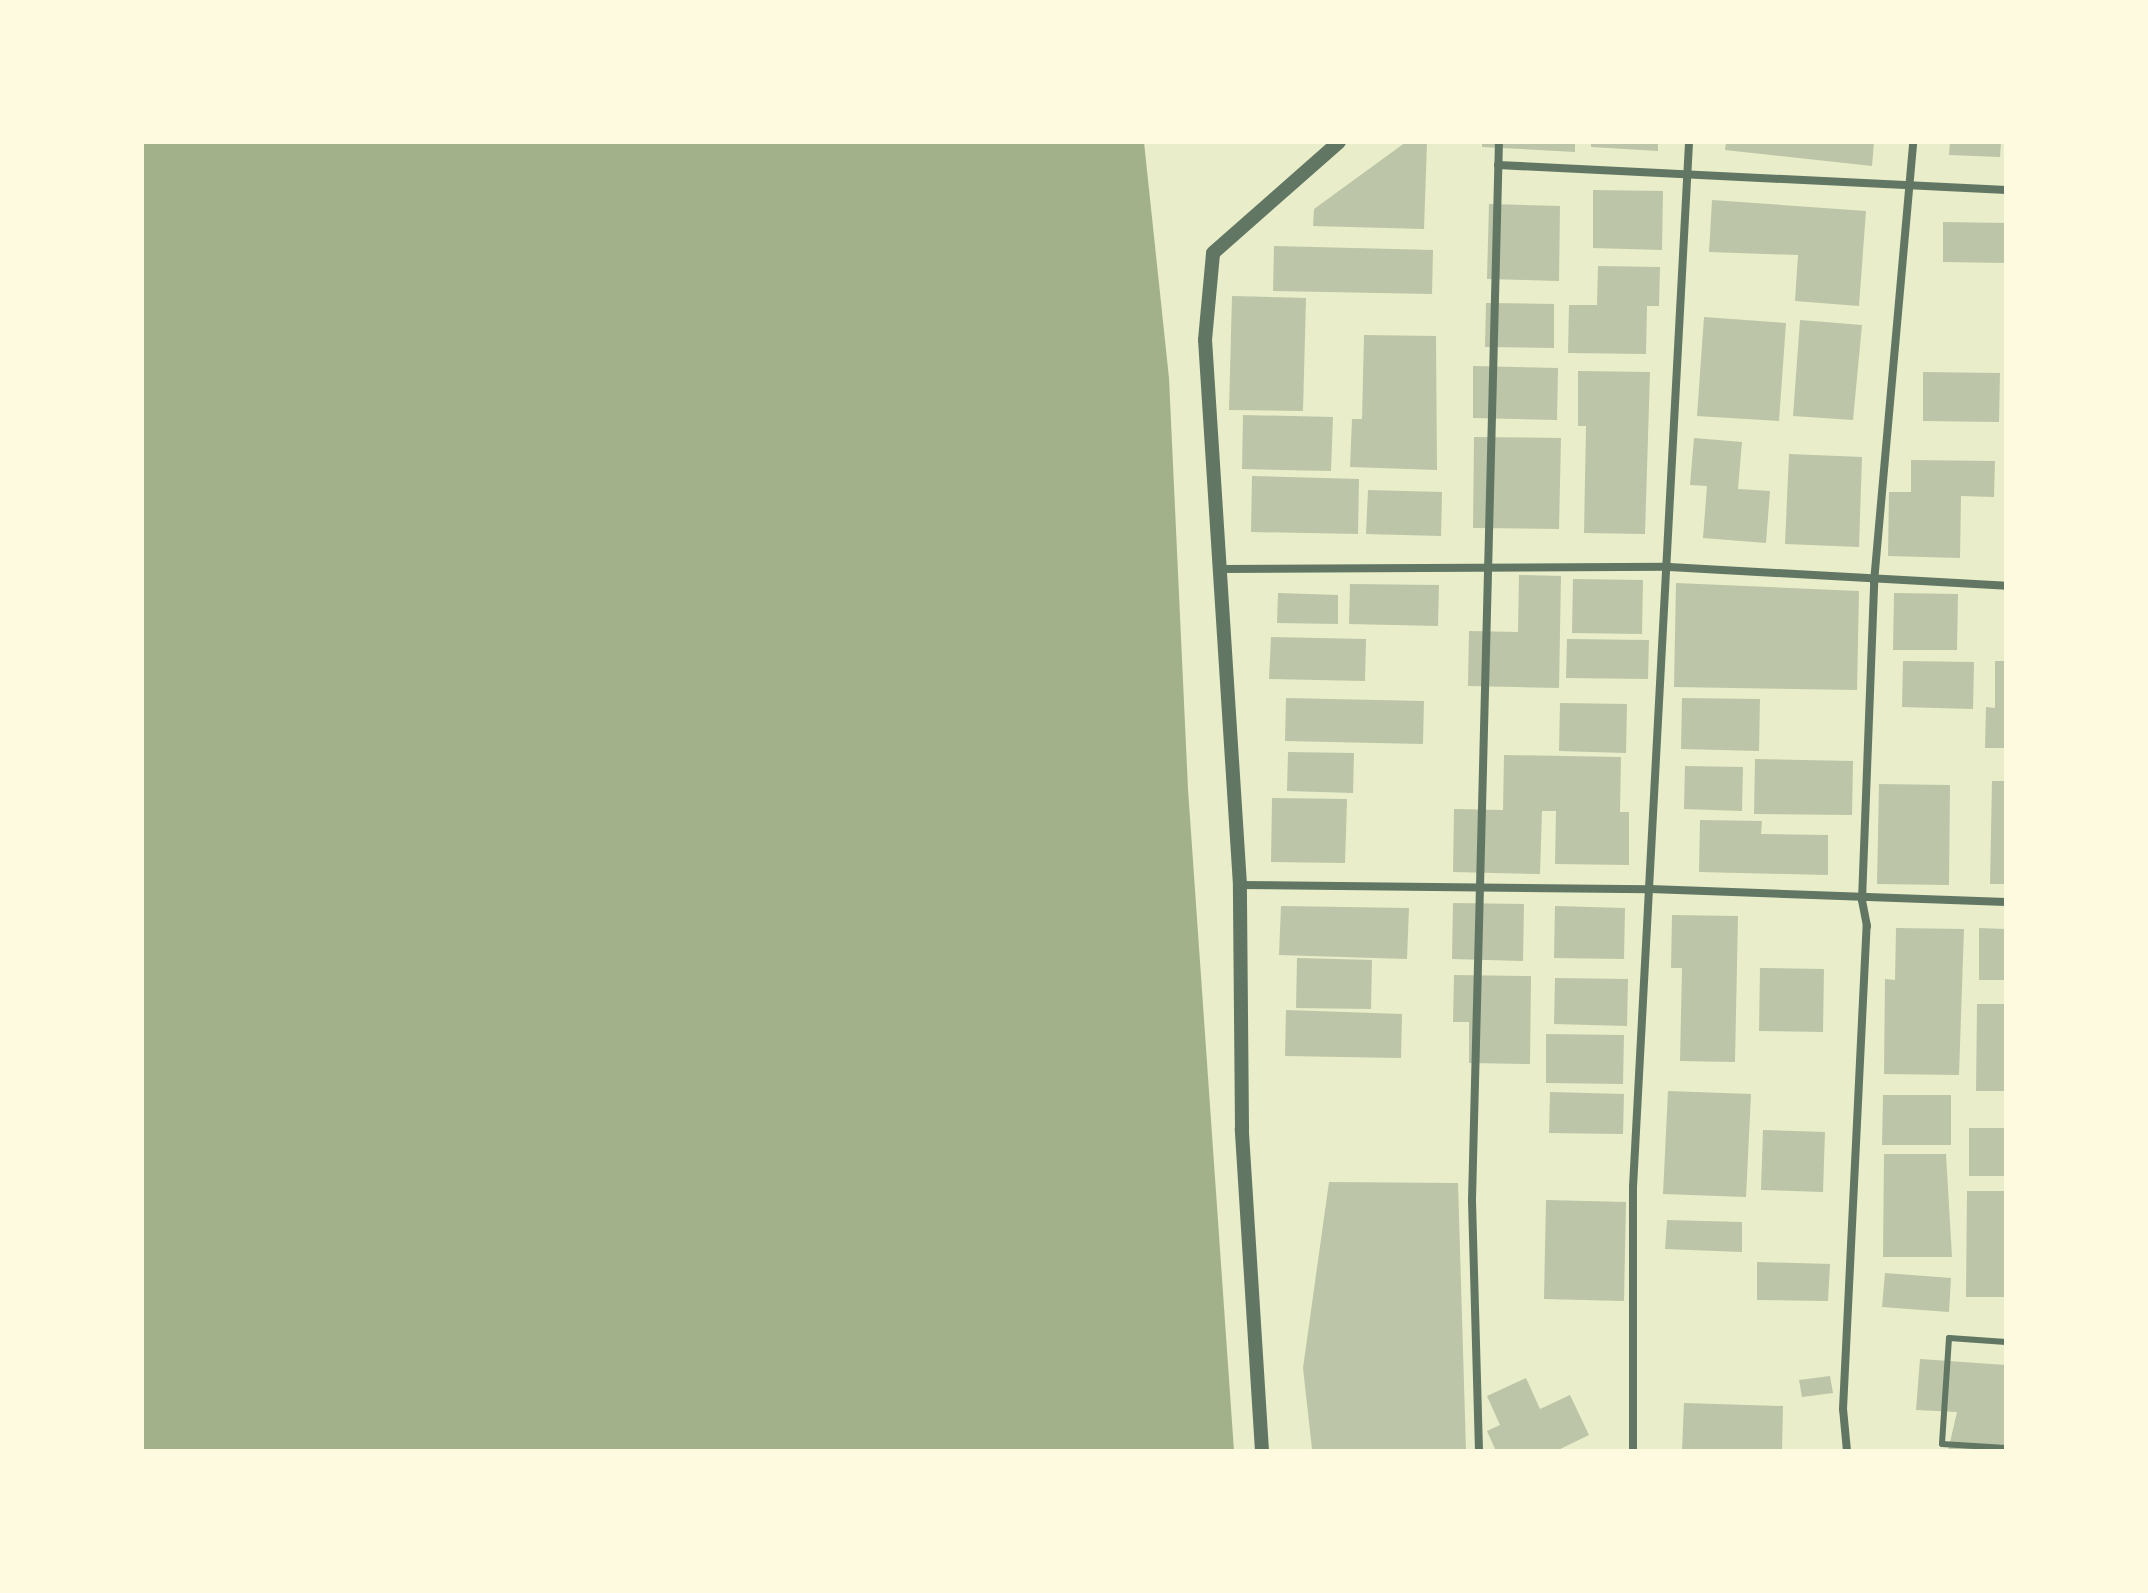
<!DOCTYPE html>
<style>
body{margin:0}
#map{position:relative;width:2148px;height:1593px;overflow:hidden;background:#e9edc9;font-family:Inter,sans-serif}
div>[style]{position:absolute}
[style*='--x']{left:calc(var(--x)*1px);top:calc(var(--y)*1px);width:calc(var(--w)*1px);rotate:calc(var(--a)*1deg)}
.water>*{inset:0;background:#a3b18a}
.building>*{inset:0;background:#bcc5a7}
.service>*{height:6px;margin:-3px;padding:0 3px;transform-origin:3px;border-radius:3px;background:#617663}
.minor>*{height:8px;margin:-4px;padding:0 4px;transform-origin:4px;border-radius:4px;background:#617663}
.tertiary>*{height:14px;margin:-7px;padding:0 7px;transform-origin:7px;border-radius:7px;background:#617663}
span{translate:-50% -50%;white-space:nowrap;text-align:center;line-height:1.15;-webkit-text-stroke:6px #fefae0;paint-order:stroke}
.frame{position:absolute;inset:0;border:144px solid #fefae0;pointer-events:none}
</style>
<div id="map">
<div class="water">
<i style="clip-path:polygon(142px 142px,1144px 142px,1169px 378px,1188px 789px,1234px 1451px,142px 1451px)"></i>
</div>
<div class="building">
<i style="clip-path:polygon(1406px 142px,1427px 142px,1424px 229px,1313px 226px,1314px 209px)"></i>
<i style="clip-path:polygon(1482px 142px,1575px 142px,1575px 152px,1482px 147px)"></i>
<i style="clip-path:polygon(1591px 142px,1658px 142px,1658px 151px,1591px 147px)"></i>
<i style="clip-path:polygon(1726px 142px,1874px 142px,1872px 166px,1725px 150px)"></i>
<i style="clip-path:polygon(1950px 142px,2001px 142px,2000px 157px,1949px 155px)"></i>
<i style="clip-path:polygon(1593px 190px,1663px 191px,1662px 250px,1593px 248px)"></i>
<i style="clip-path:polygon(1712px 200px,1866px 211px,1859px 306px,1795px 301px,1798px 255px,1709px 252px)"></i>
<i style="clip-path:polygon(1489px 204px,1560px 206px,1559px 281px,1487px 279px)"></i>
<i style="clip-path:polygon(1943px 222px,2005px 223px,2005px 263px,1943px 262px)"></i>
<i style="clip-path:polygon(1274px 246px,1433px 250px,1432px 294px,1273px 291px)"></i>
<i style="clip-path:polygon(1598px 266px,1660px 267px,1659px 306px,1647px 306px,1646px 354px,1568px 353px,1569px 305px,1597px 305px)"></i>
<i style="clip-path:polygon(1232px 296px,1306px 298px,1303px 411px,1229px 410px)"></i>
<i style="clip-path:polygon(1486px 303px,1554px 304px,1554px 348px,1485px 347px)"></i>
<i style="clip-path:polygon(1704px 317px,1786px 323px,1779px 421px,1697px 416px)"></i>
<i style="clip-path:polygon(1800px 320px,1862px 325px,1853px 420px,1793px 416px)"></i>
<i style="clip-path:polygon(1364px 335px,1436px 336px,1437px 470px,1350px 467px,1352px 419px,1362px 419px)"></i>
<i style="clip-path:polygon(1473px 366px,1558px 368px,1557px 420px,1473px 418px)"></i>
<i style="clip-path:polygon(1578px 371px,1650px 372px,1645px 534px,1584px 533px,1586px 426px,1578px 426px)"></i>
<i style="clip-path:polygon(1923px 372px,2000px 373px,1999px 422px,1923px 421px)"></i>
<i style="clip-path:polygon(1243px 415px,1333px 417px,1331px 471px,1242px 469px)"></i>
<i style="clip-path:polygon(1474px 437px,1561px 438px,1559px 529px,1473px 528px)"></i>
<i style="clip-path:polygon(1694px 438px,1742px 442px,1738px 489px,1770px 491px,1766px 543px,1703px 538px,1707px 486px,1690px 485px)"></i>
<i style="clip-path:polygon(1789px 454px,1862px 457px,1859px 547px,1785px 544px)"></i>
<i style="clip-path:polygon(1911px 460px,1995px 461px,1994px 497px,1961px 496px,1960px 558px,1888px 556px,1889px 492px,1911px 492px)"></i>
<i style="clip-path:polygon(1252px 476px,1359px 479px,1358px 534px,1251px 532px)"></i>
<i style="clip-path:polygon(1368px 490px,1442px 492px,1441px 536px,1366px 534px)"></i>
<i style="clip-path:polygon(1519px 575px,1561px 576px,1559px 688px,1468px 686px,1469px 631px,1518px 632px)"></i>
<i style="clip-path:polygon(1573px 579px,1643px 580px,1642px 634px,1572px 633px)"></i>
<i style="clip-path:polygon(1676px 583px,1859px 591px,1857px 690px,1674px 687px)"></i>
<i style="clip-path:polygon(1350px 584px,1439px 585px,1438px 626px,1349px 624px)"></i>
<i style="clip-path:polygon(1278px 593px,1338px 595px,1338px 624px,1277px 623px)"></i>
<i style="clip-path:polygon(1894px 593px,1958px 594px,1957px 650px,1893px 650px)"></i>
<i style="clip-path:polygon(1271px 637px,1366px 639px,1365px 681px,1269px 679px)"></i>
<i style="clip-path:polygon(1567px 639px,1649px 640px,1648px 679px,1566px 678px)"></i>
<i style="clip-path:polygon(1903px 661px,1974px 662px,1973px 709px,1902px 707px)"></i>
<i style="clip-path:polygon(1995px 661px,2006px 661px,2006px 748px,1985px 748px,1986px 707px,1995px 708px)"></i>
<i style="clip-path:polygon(1286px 698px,1424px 701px,1423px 744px,1285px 741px)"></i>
<i style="clip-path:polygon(1682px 698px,1760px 699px,1759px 751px,1681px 749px)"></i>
<i style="clip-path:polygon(1560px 703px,1627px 704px,1626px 753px,1559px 751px)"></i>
<i style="clip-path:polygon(1288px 752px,1354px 753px,1353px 793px,1287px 791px)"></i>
<i style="clip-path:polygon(1504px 755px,1621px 757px,1620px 812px,1629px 812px,1629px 865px,1555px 864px,1556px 811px,1542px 811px,1540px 874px,1453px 872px,1454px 809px,1503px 810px)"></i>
<i style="clip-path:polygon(1755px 759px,1853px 761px,1852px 815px,1754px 814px)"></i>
<i style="clip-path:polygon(1685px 766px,1743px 767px,1742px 811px,1684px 809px)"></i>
<i style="clip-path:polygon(1992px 781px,2006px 781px,2006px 884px,1990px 884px)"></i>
<i style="clip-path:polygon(1879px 784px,1950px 785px,1949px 885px,1877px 884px)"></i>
<i style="clip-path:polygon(1272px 798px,1347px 799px,1345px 863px,1271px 862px)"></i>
<i style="clip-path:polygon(1700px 820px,1762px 821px,1761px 834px,1828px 835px,1828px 875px,1699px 872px)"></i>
<i style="clip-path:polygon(1453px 903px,1524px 904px,1523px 961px,1452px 959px)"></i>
<i style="clip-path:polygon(1281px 906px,1409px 908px,1407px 959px,1279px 955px)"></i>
<i style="clip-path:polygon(1555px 906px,1625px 908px,1624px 959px,1554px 958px)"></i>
<i style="clip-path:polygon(1672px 915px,1738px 916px,1735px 1062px,1680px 1061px,1682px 968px,1671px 968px)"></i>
<i style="clip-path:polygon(1896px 928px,1964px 929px,1959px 1075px,1884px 1074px,1885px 979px,1895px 980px)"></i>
<i style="clip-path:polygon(1979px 928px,2006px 929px,2006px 980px,1979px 980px)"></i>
<i style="clip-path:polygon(1297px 958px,1372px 960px,1371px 1009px,1296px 1008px)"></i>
<i style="clip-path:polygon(1760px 968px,1824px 969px,1823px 1032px,1759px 1031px)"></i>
<i style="clip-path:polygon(1454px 975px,1531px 976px,1530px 1064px,1469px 1063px,1469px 1022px,1453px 1022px)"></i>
<i style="clip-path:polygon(1555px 978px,1628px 979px,1627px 1026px,1554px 1024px)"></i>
<i style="clip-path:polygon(1977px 1004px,2006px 1004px,2006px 1091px,1976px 1091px)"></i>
<i style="clip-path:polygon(1286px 1010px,1402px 1014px,1401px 1058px,1285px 1056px)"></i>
<i style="clip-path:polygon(1546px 1034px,1624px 1035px,1623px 1084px,1546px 1083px)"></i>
<i style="clip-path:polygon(1668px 1091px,1751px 1094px,1746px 1197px,1663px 1194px)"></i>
<i style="clip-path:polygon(1550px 1092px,1624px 1094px,1623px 1134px,1549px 1133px)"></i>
<i style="clip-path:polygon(1883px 1095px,1951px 1095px,1951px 1145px,1882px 1145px)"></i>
<i style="clip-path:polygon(1969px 1128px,2006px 1128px,2006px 1176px,1969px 1176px)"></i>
<i style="clip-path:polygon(1763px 1130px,1825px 1132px,1823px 1192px,1761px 1190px)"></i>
<i style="clip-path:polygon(1884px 1154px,1946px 1154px,1952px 1257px,1883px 1257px)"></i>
<i style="clip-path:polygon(1329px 1182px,1458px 1183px,1466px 1451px,1312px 1449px,1303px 1368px)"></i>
<i style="clip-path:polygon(1967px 1191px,2006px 1191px,2006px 1297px,1966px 1297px)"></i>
<i style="clip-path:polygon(1546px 1200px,1626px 1202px,1624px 1301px,1544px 1299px)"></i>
<i style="clip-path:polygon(1667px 1220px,1742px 1222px,1742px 1252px,1665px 1249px)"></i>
<i style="clip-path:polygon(1757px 1262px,1830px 1264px,1828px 1301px,1757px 1300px)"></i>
<i style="clip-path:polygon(1885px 1273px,1951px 1278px,1949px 1312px,1882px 1307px)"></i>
<i style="clip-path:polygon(1920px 1359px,2006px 1365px,2006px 1451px,1948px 1451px,1957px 1412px,1916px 1410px)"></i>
<i style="clip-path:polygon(1830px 1376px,1833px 1393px,1802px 1397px,1799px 1380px)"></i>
<i style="clip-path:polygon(1526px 1378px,1540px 1409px,1570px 1395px,1589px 1435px,1556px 1451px,1496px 1451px,1487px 1431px,1500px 1425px,1487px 1396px)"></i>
<i style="clip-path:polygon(1684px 1403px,1783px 1406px,1782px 1451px,1682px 1451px)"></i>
</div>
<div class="service">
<i style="--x:2006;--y:1342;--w:57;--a:-176"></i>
<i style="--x:1949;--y:1338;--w:106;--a:93.8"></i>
<i style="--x:1942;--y:1444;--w:64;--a:3.6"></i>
</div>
<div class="minor">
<i style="--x:1498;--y:165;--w:509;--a:2.82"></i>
<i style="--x:1221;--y:569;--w:448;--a:-0.3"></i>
<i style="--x:1669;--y:567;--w:338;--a:3.2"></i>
<i style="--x:1240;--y:885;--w:410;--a:0.6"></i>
<i style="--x:1650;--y:889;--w:356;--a:2.1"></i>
<i style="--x:1479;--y:1451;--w:251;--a:-91.6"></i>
<i style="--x:1472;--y:1200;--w:1058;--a:-88.54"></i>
<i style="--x:1633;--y:1451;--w:264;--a:-90"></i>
<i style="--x:1633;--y:1187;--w:1046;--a:-86.93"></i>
<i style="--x:1847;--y:1451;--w:42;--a:-95.4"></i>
<i style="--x:1843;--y:1409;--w:484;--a:-87.2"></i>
<i style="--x:1867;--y:926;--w:26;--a:-101"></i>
<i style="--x:1862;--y:900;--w:318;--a:-87.8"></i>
<i style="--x:1874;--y:582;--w:442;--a:-84.9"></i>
</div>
<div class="tertiary">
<i style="--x:1262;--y:1451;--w:323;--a:-93.6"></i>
<i style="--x:1242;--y:1129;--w:244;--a:-90.5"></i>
<i style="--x:1240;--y:885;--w:546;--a:-93.67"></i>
<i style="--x:1205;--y:340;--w:87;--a:-84.7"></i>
<i style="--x:1213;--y:253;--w:168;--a:-41.4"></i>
</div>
<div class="frame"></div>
</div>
